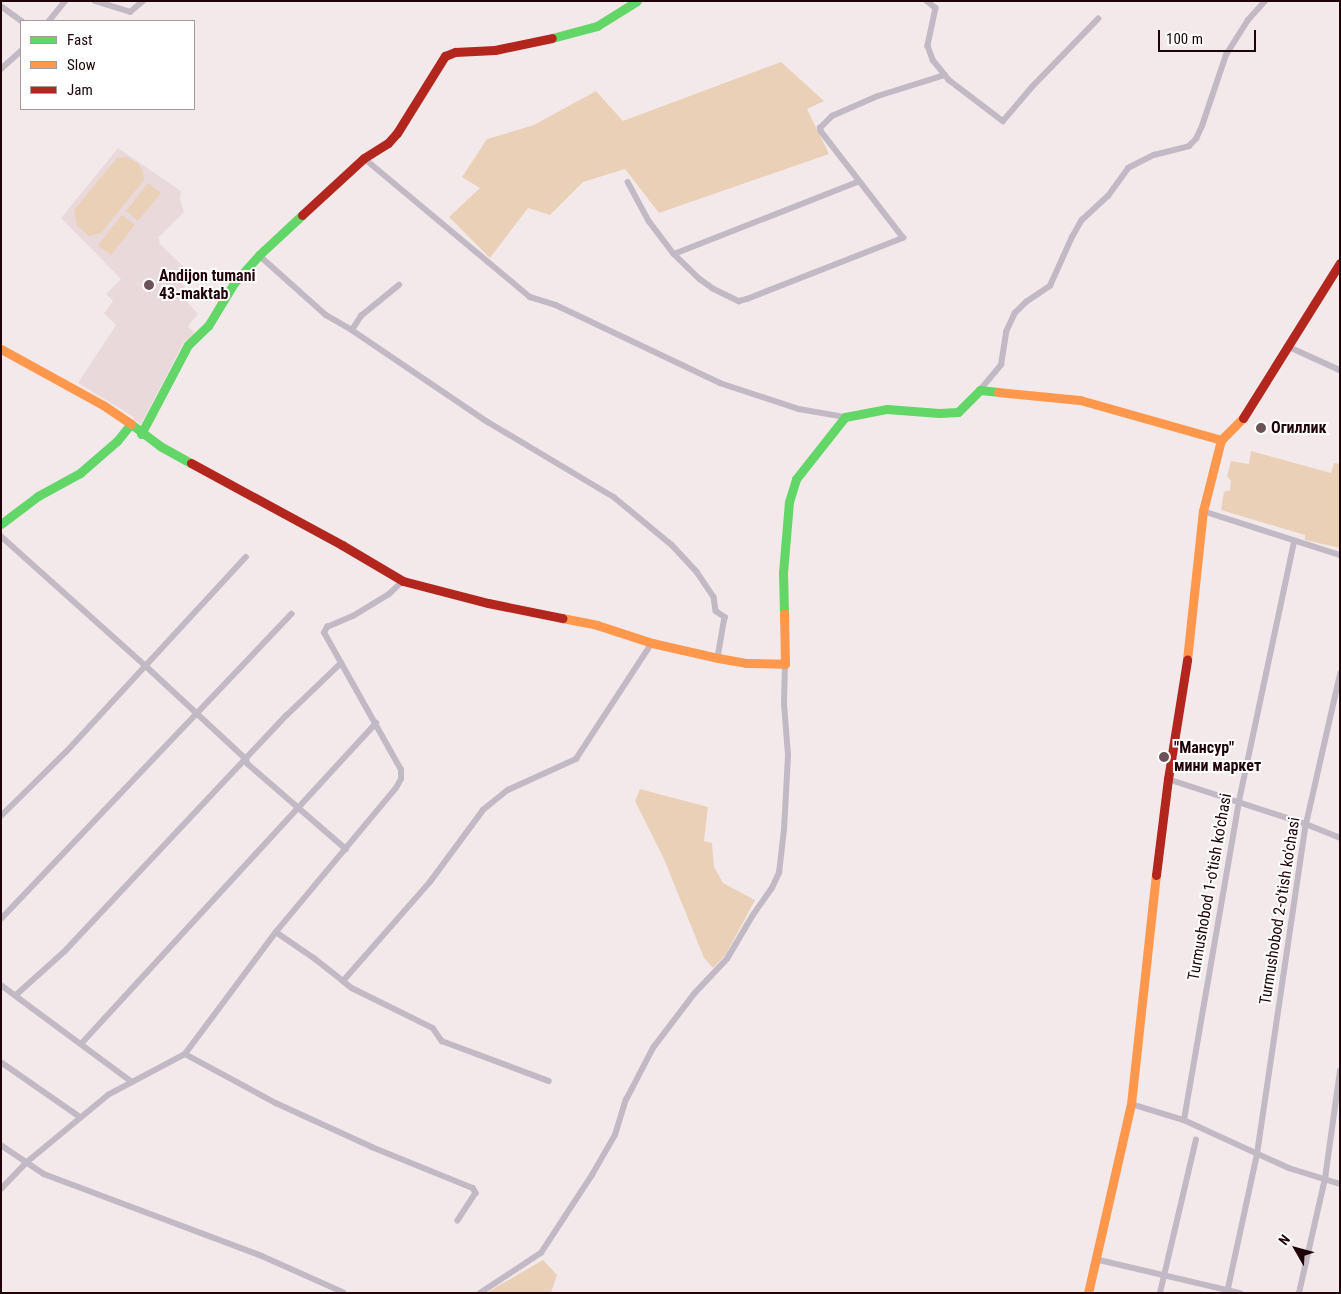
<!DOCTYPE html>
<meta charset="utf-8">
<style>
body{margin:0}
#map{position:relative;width:1341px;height:1294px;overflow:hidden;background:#f4e9ea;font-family:"Roboto Condensed",sans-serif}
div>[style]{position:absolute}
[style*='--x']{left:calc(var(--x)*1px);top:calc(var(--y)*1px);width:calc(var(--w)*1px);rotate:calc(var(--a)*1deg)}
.built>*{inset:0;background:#ead9db}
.green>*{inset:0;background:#ebd0b8}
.street>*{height:5.5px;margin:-2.75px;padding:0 2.75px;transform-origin:2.75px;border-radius:2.75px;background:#c1bac4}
.fast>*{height:9px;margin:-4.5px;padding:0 4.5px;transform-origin:4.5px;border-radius:4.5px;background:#63d668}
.slow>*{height:9px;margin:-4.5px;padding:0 4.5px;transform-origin:4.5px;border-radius:4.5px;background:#ff974d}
.jam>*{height:9px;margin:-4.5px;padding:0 4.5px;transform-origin:4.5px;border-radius:4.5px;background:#b3261e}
.dots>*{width:14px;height:14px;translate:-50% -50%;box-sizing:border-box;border:2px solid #fff;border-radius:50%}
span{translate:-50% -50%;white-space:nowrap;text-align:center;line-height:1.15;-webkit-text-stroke:4px #fff;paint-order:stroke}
.poi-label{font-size:16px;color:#1f0308;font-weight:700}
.left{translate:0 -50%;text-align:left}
.street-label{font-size:16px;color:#1f0308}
.frame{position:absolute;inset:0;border:2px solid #1f0308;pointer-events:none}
.legend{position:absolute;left:20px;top:20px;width:175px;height:90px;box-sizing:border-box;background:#fff;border:1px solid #a59a9c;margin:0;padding:6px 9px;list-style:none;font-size:15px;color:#1f0308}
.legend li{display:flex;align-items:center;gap:10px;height:25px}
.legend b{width:25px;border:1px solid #a59a9c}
.north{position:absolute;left:1271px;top:1224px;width:50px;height:50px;-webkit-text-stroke:4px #fff;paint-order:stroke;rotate:308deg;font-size:14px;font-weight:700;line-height:20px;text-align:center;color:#1f0308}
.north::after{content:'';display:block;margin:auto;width:18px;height:22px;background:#1f0308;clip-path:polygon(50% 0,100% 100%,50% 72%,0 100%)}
.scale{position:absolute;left:1158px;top:30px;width:98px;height:22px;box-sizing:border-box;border:2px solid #1f0308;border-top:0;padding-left:6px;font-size:15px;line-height:18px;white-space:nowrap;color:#1f0308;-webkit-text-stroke:4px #fff;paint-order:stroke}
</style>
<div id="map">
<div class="built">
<i style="clip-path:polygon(118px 148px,181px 191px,180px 199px,184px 212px,158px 238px,160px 240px,159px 243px,190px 273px,181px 283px,184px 286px,182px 296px,198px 314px,188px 326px,194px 332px,193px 334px,195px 336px,188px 342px,186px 340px,184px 342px,141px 424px,133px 419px,134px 417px,78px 383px,116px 325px,104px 313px,113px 301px,106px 294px,121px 279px,61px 218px)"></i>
</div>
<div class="green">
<i style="clip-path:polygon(781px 62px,824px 101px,807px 109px,829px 154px,659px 213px,625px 169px,583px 182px,550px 215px,528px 208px,490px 258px,449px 217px,480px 188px,462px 177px,487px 139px,534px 125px,596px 91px,623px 121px)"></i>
<i style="clip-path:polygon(126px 157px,138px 163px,143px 171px,144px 180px,101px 233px,89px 236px,77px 226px,74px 210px,117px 158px)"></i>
<i style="clip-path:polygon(148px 183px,161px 193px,138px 221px,126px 211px)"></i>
<i style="clip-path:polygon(122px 215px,135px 225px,111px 255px,98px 245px)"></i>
<i style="clip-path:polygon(1251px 451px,1331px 473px,1334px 463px,1340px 464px,1340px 548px,1305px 540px,1305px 535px,1221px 510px,1224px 492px,1230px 490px,1231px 481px,1227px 476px,1231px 461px,1249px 464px)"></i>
<i style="clip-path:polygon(640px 789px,708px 807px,704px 841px,712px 843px,714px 867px,723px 883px,755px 900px,726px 954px,713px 968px,704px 958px,664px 859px,635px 801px)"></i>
<i style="clip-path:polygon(543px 1260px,557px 1275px,551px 1293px,486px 1293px)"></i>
</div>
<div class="street">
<i style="--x:95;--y:1;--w:37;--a:17"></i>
<i style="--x:130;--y:12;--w:17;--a:-40"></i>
<i style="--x:927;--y:1;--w:11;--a:38"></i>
<i style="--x:936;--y:8;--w:39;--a:102"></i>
<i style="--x:928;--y:46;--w:15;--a:70"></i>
<i style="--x:933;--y:60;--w:26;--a:51"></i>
<i style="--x:949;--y:80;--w:68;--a:37.2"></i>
<i style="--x:1003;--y:121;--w:45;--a:-49.5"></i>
<i style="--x:1032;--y:87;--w:95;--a:-45.9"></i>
<i style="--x:1;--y:6;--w:26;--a:36"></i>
<i style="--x:49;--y:21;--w:26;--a:-51"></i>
<i style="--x:1;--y:69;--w:27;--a:-42"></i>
<i style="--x:364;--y:158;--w:217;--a:39.9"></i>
<i style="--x:530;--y:297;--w:27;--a:17"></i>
<i style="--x:556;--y:305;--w:182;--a:25.4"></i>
<i style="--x:720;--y:383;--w:83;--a:18.2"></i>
<i style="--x:799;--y:409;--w:47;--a:9.9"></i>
<i style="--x:628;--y:182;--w:44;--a:61.7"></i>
<i style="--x:649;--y:221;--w:41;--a:52.9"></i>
<i style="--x:674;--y:254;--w:36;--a:44"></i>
<i style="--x:700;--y:279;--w:17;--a:36"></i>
<i style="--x:714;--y:289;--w:28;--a:26"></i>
<i style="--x:739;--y:301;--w:8;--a:-14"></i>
<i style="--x:747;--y:299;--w:168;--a:-21.4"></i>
<i style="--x:903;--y:238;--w:134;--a:-127.7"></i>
<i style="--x:821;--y:132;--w:4;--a:-104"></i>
<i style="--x:820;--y:128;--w:17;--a:-45"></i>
<i style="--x:832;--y:116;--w:50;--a:-23.5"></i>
<i style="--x:878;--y:96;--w:70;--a:-17.4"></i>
<i style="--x:674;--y:254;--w:198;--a:-21.4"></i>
<i style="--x:259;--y:255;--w:90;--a:41.8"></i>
<i style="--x:326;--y:315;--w:30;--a:30"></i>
<i style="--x:352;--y:330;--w:17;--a:-57"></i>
<i style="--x:361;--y:316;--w:49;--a:-39.2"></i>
<i style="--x:352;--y:330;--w:164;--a:34.1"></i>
<i style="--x:488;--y:422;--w:147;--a:30.8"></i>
<i style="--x:614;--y:497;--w:75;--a:39.6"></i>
<i style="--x:672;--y:545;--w:37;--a:47"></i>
<i style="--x:697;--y:572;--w:30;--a:56"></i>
<i style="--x:714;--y:597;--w:14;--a:82"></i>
<i style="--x:716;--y:611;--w:11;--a:34"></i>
<i style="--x:725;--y:617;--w:42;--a:99.7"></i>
<i style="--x:1287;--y:346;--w:58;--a:24.4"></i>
<i style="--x:980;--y:390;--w:33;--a:-50"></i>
<i style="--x:1001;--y:365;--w:33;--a:-81"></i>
<i style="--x:1006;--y:332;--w:21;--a:-65"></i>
<i style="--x:1015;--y:313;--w:16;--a:-45"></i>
<i style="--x:1026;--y:302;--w:29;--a:-34"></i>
<i style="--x:1050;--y:286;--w:54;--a:-65.8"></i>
<i style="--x:1072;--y:237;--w:20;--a:-60"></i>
<i style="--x:1082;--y:220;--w:35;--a:-43"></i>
<i style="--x:1108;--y:196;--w:34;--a:-54"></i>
<i style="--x:1128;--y:168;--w:29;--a:-27"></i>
<i style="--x:1154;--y:155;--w:36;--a:-14"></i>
<i style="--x:1189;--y:146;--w:10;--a:-45"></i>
<i style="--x:1196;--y:139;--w:14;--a:-65"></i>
<i style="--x:1202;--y:126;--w:75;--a:-71.3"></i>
<i style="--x:1226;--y:55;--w:41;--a:-57.8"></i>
<i style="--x:1248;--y:20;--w:25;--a:-48"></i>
<i style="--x:1203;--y:511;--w:144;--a:17.8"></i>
<i style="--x:1;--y:536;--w:195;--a:41.9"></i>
<i style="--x:146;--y:666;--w:137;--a:42.9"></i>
<i style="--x:246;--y:759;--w:5;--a:68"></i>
<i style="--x:248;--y:764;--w:130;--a:40.9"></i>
<i style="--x:1168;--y:779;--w:145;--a:18.1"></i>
<i style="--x:1306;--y:824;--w:37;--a:22"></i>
<i style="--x:1;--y:816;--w:91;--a:-44.6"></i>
<i style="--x:66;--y:752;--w:265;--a:-47.3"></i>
<i style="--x:1;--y:919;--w:421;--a:-46.4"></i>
<i style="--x:276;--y:932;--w:46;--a:34.4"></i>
<i style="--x:314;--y:958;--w:37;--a:38"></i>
<i style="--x:343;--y:981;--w:132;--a:-48.7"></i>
<i style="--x:430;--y:882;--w:89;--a:-53.6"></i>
<i style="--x:483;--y:810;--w:32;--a:-39"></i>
<i style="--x:508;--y:790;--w:75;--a:-24.5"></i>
<i style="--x:576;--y:759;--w:139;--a:-56.8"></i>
<i style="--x:343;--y:981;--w:11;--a:38"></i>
<i style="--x:352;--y:988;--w:90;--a:26.3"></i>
<i style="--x:433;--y:1028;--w:16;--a:55"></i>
<i style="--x:442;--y:1041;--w:114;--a:20.5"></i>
<i style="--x:1;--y:985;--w:163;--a:36.5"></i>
<i style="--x:16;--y:995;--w:66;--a:-41.9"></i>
<i style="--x:65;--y:951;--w:323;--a:-46.8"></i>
<i style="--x:286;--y:716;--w:75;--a:-43.9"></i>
<i style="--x:81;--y:1044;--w:436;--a:-47.4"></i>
<i style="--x:185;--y:1054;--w:103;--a:28.3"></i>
<i style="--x:276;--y:1103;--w:106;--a:24.6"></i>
<i style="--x:372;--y:1147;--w:109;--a:22.1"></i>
<i style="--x:473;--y:1188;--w:6;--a:59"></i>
<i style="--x:476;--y:1193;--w:33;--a:123"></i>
<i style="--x:1;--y:1062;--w:96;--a:34.8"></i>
<i style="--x:1131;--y:1104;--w:55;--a:16.8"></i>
<i style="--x:1184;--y:1120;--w:115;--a:24.6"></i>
<i style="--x:1289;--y:1168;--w:53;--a:17.4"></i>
<i style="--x:1184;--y:1120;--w:324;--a:-80.2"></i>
<i style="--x:1239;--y:801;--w:265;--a:-78"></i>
<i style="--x:1;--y:1145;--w:52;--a:34"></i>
<i style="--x:44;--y:1174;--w:233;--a:20.6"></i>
<i style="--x:262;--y:1256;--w:89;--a:24"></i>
<i style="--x:1;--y:1189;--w:37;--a:-46"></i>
<i style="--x:27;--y:1162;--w:105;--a:-39.6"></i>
<i style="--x:108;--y:1095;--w:87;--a:-28"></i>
<i style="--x:185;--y:1054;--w:152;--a:-53.3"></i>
<i style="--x:276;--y:932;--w:187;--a:-50.2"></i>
<i style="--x:396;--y:788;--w:10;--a:-61"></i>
<i style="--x:401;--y:779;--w:9;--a:-90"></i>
<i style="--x:401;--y:770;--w:157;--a:-119.3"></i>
<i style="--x:324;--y:633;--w:7;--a:-63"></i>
<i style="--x:327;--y:627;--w:28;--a:-23"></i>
<i style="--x:353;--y:616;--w:42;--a:-31.4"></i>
<i style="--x:389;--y:594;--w:19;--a:-43"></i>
<i style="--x:1095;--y:1259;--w:149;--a:13.2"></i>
<i style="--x:480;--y:1293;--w:73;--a:-33.3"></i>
<i style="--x:541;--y:1253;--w:93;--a:-56.8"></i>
<i style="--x:592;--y:1175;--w:46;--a:-60.1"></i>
<i style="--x:615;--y:1135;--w:37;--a:-73"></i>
<i style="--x:626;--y:1100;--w:59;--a:-62.6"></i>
<i style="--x:653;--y:1048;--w:68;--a:-52.8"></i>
<i style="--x:694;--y:994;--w:48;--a:-46.7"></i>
<i style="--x:727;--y:959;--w:51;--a:-59.4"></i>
<i style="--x:753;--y:915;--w:33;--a:-55"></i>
<i style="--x:772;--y:888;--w:17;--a:-65"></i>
<i style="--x:779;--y:873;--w:43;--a:-83.4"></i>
<i style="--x:784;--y:830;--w:75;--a:-86.9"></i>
<i style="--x:788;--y:755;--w:51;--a:-94.5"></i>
<i style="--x:784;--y:704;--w:40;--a:-88.6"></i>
<i style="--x:1160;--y:1293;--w:157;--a:-76.8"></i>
<i style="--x:1227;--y:1293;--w:142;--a:-77.8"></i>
<i style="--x:1257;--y:1154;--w:334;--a:-81.6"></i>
<i style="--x:1306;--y:824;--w:154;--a:-77.2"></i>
<i style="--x:1299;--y:1293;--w:117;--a:-77.2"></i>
<i style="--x:1325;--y:1179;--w:109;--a:-82.1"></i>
</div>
<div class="fast">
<i style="--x:552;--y:38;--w:47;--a:-14.9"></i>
<i style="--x:597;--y:26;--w:47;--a:-32"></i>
<i style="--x:141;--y:434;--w:101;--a:-62.2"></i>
<i style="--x:188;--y:345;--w:28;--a:-44"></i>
<i style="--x:208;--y:326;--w:50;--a:-58.8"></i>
<i style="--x:234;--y:283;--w:38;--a:-48"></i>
<i style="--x:259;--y:255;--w:59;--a:-42.9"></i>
<i style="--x:1;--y:524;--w:46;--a:-37.1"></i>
<i style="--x:38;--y:496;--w:48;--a:-28.7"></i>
<i style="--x:80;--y:473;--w:49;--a:-40.9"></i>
<i style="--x:117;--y:441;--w:22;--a:-51"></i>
<i style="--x:131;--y:424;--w:36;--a:37"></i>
<i style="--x:160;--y:446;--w:35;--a:29"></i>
<i style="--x:784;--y:613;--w:40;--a:-91.4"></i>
<i style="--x:783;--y:573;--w:71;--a:-85.2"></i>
<i style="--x:789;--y:502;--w:24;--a:-73"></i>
<i style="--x:796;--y:479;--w:79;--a:-51.7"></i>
<i style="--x:845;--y:417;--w:43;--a:-10.8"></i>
<i style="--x:887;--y:409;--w:52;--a:4.4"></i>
<i style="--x:939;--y:413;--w:19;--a:-3"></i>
<i style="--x:958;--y:412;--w:31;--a:-45"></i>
<i style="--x:980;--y:390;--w:18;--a:6"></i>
</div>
<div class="slow">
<i style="--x:1;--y:349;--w:116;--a:28.8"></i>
<i style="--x:103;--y:405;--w:34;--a:34"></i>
<i style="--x:998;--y:392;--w:82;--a:5.6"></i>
<i style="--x:1080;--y:400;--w:147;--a:15.8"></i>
<i style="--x:562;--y:618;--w:36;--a:11"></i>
<i style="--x:597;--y:625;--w:58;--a:18.1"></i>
<i style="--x:652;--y:643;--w:68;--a:12.8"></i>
<i style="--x:718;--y:658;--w:28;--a:10"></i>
<i style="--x:746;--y:663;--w:39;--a:1"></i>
<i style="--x:785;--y:664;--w:51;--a:-91.1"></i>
<i style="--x:1187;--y:660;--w:150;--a:-83.9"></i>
<i style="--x:1203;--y:511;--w:73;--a:-75.8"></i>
<i style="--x:1221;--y:440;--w:31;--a:-45"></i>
<i style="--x:1088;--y:1293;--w:194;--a:-77.2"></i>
<i style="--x:1131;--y:1104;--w:230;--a:-83.8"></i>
</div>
<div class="jam">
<i style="--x:302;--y:215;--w:84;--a:-42.6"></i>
<i style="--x:364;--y:158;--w:28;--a:-32"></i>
<i style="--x:388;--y:143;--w:13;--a:-48"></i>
<i style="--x:397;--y:133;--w:91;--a:-58.1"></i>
<i style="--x:445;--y:56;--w:11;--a:-22"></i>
<i style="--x:455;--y:52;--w:40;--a:-2.9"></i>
<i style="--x:495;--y:50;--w:58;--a:-11.9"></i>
<i style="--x:1243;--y:418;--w:183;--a:-58"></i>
<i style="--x:191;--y:463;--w:172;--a:28.5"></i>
<i style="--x:342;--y:545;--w:71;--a:30.5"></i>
<i style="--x:403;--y:581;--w:88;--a:14.5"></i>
<i style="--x:488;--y:603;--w:76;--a:11.5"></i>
<i style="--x:1156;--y:875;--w:97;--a:-82.9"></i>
<i style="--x:1168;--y:779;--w:121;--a:-80.9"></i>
</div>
<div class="dots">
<i style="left:149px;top:285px;background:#6a5457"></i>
<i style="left:1261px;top:428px;background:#6a5457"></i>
<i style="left:1164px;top:757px;background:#6a5457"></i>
</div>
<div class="poi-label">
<span class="left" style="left:159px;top:285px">Andijon tumani<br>43-maktab</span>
<span class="left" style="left:1271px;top:428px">Огиллик</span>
<span class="left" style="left:1174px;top:757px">"Мансур"<br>мини маркет</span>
</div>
<div class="street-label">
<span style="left:1210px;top:887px;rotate:-80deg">Turmushobod 1-o'tish ko'chasi</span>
<span style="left:1280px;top:911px;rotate:-81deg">Turmushobod 2-o'tish ko'chasi</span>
</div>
<div class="frame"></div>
<ul class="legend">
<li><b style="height:6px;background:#63d668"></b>Fast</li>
<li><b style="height:6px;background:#ff974d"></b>Slow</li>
<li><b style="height:6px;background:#b3261e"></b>Jam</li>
</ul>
<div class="north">N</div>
<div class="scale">100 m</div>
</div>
